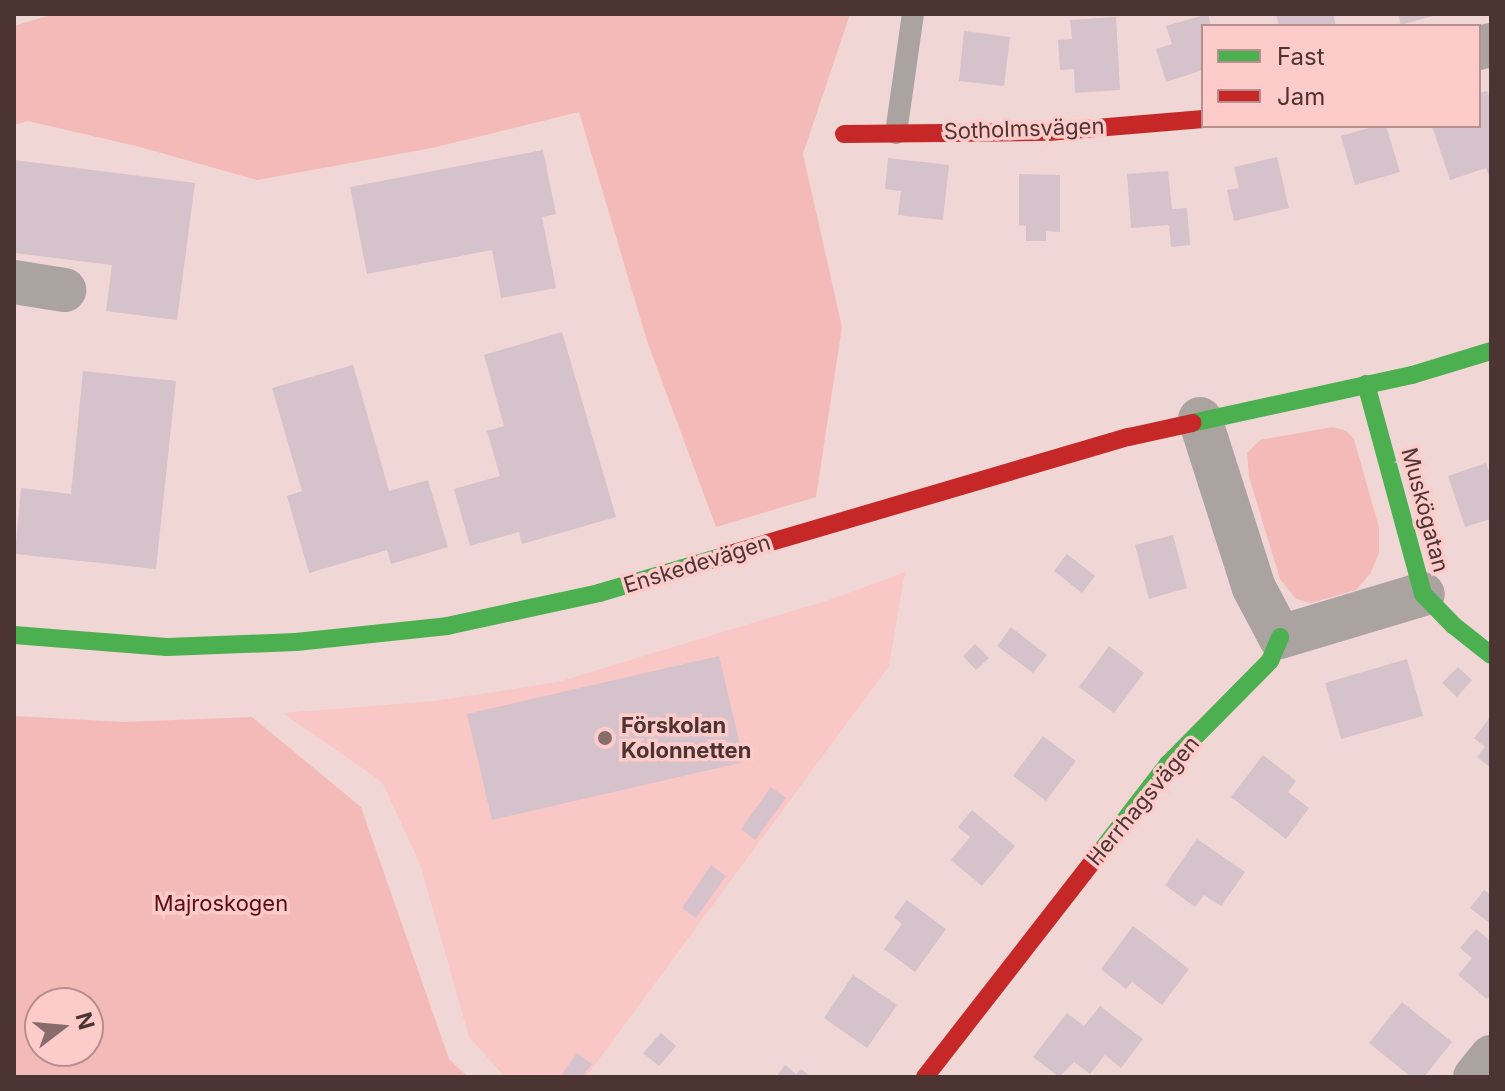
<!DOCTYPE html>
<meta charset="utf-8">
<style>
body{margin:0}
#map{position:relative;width:1505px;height:1091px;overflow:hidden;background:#f1d6d6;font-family:Inter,sans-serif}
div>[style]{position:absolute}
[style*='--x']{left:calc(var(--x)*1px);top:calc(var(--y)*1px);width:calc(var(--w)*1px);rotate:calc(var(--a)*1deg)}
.built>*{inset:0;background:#f9c7c6}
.green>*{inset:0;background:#f4bab8}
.building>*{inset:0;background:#d6c2ca}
.lane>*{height:22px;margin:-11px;padding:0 11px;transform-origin:11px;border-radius:11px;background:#aaa39f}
.street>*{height:44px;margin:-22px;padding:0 22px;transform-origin:22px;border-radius:22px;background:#aaa39f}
.fast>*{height:18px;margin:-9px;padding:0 9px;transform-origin:9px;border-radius:9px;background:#4caf50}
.jam>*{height:18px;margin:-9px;padding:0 9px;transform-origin:9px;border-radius:9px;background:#c62828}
.dots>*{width:22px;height:22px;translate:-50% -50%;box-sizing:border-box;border:4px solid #fdccca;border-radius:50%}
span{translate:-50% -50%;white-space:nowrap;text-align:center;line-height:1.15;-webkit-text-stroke:7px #fdccca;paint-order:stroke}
.street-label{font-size:22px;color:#4c3433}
.poi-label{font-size:22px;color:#4c3433;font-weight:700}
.left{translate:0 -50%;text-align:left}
.park-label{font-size:22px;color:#5a0a13}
.frame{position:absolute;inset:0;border:16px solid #4c3433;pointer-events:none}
.legend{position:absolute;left:1201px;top:24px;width:280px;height:104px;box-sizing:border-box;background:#fdccca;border:2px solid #b68f8e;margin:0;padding:10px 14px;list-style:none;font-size:24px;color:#4c3433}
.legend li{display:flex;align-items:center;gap:16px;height:40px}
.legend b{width:40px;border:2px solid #b68f8e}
.north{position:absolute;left:24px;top:987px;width:80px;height:80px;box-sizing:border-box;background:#fdccca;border:2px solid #b68f8e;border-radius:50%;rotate:74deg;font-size:22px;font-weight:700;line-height:32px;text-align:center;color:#4c3433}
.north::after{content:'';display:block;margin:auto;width:28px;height:36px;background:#866d6c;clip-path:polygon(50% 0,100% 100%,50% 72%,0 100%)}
</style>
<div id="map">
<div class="built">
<i style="clip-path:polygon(905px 572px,889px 666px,586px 1077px,505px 1077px,469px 1037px,420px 864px,382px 782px,283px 713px,435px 701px,558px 682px,832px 599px)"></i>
</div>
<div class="green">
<i style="clip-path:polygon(54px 14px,850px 14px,803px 154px,842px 327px,816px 497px,716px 527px,647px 341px,579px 112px,432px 148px,257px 180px,140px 147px,28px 121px,14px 125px,14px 26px)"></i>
<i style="clip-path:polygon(1333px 427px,1346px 431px,1354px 439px,1379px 528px,1379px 553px,1370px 574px,1356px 590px,1311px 603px,1296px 599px,1280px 579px,1249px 477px,1247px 453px,1260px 440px)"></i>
<i style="clip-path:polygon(evenodd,14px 716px,124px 722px,252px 717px,361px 807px,449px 1059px,468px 1077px,14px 1077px,14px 716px,40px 1003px,88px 1003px,88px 1051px,40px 1051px,40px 1003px)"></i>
</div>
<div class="building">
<i style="clip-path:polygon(1208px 14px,1211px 26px,1203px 26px,1203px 70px,1166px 82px,1156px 49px,1172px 44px,1166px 26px)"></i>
<i style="clip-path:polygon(1276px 14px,1333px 14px,1336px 26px,1279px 26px)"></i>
<i style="clip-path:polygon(1398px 14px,1435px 14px,1436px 15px,1401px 25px)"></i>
<i style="clip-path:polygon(1116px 17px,1120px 90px,1075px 93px,1074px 69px,1060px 70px,1058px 40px,1072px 39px,1070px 20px)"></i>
<i style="clip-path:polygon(964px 31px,1010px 37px,1004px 86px,959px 81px)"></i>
<i style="clip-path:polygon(1487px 91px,1491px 103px,1491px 182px,1486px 168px,1450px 180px,1432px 126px,1479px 126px,1479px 93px)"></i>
<i style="clip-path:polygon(1376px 126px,1386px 126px,1400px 172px,1355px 185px,1341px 136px)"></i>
<i style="clip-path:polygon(543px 150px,556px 214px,542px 217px,556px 288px,501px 298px,492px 250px,367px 274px,350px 187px)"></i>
<i style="clip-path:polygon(1277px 157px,1289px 208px,1234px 221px,1227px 190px,1239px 188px,1234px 167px)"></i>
<i style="clip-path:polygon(888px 158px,949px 165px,943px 220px,898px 215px,901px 191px,885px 189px)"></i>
<i style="clip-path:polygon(14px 160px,195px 183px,177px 320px,106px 311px,112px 265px,14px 253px)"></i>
<i style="clip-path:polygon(1168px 171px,1172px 209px,1187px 208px,1190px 245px,1171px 247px,1169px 225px,1131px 228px,1127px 174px)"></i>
<i style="clip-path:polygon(1019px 174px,1060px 175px,1060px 232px,1046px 231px,1046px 241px,1026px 241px,1026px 226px,1019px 225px)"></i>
<i style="clip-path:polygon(562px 332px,616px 517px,522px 544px,519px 532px,470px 546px,454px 489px,500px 476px,487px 431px,504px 426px,484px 355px)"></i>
<i style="clip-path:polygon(353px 365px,389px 491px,428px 480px,448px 547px,391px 564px,387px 550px,309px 573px,287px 496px,302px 491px,272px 388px)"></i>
<i style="clip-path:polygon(83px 371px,176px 381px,156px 569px,15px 554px,21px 488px,71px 494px)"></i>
<i style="clip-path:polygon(1486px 463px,1491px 478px,1491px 519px,1465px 527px,1448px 476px)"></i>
<i style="clip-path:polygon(1173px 535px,1187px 588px,1149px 599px,1135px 545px)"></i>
<i style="clip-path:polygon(1067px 554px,1095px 576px,1082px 593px,1054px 571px)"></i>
<i style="clip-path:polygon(1011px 627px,1047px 655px,1033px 673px,997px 646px)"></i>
<i style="clip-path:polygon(975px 644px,989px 658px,976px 670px,963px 656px)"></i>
<i style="clip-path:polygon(1109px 646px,1144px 673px,1114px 713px,1079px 687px)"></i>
<i style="clip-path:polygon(719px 656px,744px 762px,492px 820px,467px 714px)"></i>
<i style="clip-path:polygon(1407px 659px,1423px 716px,1341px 739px,1325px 683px)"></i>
<i style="clip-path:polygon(1458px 667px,1472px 680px,1457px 697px,1442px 683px)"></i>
<i style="clip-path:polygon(1491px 716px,1491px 768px,1477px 757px,1485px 747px,1474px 738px)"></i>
<i style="clip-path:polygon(1043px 736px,1076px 761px,1046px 801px,1013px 776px)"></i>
<i style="clip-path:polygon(1263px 755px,1296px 781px,1288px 792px,1309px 808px,1286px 839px,1231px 797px)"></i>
<i style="clip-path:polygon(771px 787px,786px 798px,755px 840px,741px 829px)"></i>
<i style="clip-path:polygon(972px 810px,1015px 846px,982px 886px,951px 860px,970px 837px,958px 827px)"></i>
<i style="clip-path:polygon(1197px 839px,1245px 872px,1221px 906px,1204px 895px,1195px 907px,1165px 885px)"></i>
<i style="clip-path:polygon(711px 865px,726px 876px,696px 918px,682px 908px)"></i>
<i style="clip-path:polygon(1484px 890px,1491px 895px,1491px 924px,1470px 908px)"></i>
<i style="clip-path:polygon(907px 900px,946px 929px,915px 972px,884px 949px,902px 924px,894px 917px)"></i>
<i style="clip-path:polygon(1133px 926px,1189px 969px,1162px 1005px,1132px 982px,1126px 989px,1101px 969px)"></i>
<i style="clip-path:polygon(1476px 929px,1489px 940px,1491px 938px,1491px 995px,1487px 999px,1458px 975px,1472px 958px,1460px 948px)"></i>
<i style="clip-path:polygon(853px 975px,897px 1005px,867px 1048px,824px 1018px)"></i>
<i style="clip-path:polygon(1402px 1002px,1452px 1042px,1424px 1077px,1411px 1077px,1369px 1043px)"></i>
<i style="clip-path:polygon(1100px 1006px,1143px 1039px,1121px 1068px,1105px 1055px,1090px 1074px,1074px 1062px,1059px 1077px,1033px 1057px,1067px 1013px,1084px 1026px)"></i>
<i style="clip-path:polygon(661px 1033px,676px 1046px,659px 1066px,643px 1053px)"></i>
<i style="clip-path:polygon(577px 1053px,592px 1064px,582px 1077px,560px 1077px)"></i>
<i style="clip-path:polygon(785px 1065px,796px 1074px,801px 1069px,811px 1077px,776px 1077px)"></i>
</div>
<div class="lane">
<i style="--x:896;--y:133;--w:120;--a:-81.9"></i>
</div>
<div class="street">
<i style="--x:1479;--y:48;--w:12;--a:-14"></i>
<i style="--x:14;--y:282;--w:51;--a:9.1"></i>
<i style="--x:1200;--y:419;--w:177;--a:72.3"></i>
<i style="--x:1254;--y:588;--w:55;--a:62"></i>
<i style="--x:1280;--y:637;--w:149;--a:-16.7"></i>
<i style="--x:1475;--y:1077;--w:26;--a:-51"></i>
</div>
<div class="fast">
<i style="--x:1366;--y:384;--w:218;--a:74.8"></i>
<i style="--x:1423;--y:594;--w:43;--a:45.9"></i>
<i style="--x:1453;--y:625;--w:48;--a:38.3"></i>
<i style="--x:1192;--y:423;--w:225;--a:-12.3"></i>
<i style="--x:1412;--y:375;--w:83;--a:-16.9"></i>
<i style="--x:14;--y:635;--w:153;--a:4.5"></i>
<i style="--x:167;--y:647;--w:129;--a:-2.2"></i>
<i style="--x:296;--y:642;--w:152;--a:-6"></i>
<i style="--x:447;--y:626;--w:156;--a:-12.2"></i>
<i style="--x:599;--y:593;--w:134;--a:-16.5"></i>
<i style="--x:1101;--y:851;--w:110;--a:-52.4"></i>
<i style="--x:1168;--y:764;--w:145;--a:-45.3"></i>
<i style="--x:1270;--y:661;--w:26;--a:-67"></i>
</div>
<div class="jam">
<i style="--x:844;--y:134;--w:204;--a:-0.6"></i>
<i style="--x:1048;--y:132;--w:156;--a:-4.8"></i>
<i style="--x:727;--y:555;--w:419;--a:-16.4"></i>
<i style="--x:1129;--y:437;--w:65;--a:-12.5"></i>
<i style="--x:925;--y:1077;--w:286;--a:-52.1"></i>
</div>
<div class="dots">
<i style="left:605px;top:738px;background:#866d6c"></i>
</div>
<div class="street-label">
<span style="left:1024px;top:129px;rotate:-2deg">Sotholmsvägen</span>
<span style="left:1425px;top:510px;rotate:75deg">Muskögatan</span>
<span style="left:697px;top:564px;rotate:-17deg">Enskedevägen</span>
<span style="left:1143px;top:801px;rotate:-50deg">Herrhagsvägen</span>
</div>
<div class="poi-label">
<span class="left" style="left:621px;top:738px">Förskolan<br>Kolonnetten</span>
</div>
<div class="park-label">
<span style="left:221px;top:904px">Majroskogen</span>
</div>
<div class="frame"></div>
<ul class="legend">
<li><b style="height:10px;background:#4caf50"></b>Fast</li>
<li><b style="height:10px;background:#c62828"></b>Jam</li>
</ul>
<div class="north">N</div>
</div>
